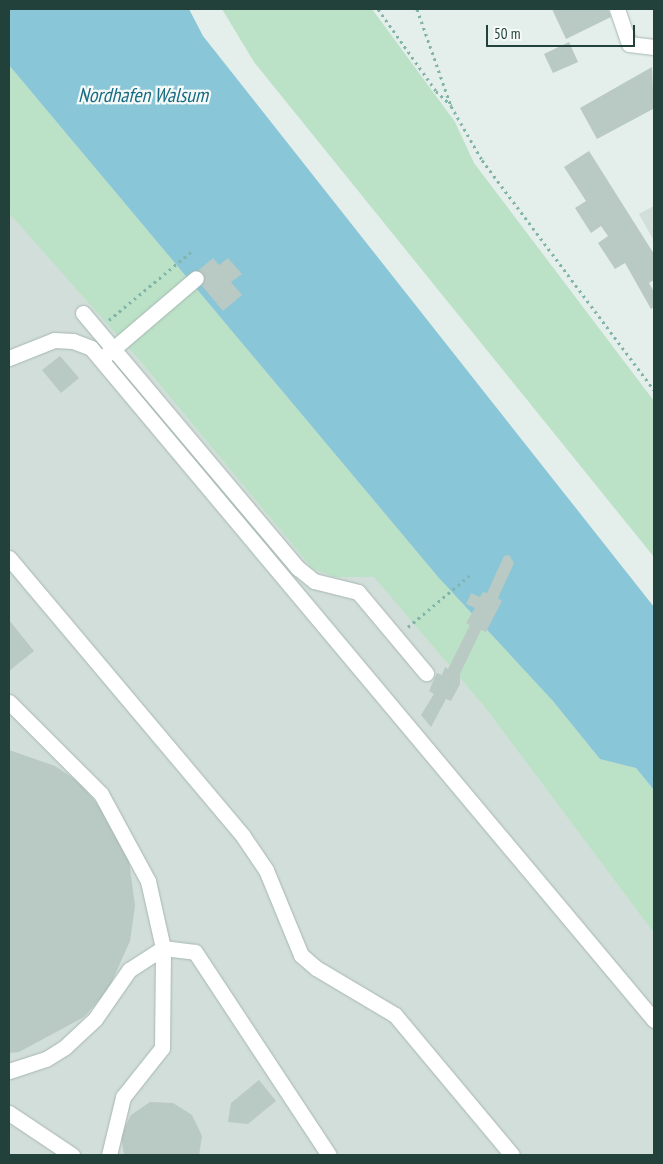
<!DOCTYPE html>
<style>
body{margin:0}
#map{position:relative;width:663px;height:1164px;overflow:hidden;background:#e4eeea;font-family:"PT Sans Narrow",sans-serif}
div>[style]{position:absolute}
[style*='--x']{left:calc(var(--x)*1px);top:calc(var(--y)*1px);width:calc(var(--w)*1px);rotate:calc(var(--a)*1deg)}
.built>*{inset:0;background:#d2ded9}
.green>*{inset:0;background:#bbe1c7}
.water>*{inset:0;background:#89c6d7}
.building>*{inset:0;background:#b9c9c3}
.path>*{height:3px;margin-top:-1.5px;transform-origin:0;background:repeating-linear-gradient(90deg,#82b4a7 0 2.5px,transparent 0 6.5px)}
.roads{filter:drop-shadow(0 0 1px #a6b7b2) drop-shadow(0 0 1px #a6b7b2)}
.minor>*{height:15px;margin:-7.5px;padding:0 7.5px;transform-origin:7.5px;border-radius:7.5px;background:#fff}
span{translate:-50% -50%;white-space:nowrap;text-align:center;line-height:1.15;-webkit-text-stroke:4.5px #f5faf8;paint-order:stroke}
.water-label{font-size:20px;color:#176b82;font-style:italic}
.frame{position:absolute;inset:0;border:10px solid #22413b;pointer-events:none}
.scale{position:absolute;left:486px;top:25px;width:149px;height:22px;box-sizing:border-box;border:2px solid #22413b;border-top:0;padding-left:6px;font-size:15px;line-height:18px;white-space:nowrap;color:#22413b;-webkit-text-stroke:4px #f5faf8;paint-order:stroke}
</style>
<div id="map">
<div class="built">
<i style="clip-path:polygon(9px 65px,654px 790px,654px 1155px,9px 1155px)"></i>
<i style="clip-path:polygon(654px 206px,654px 241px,639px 214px)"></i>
</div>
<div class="green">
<i style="clip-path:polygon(222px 9px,372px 9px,455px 122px,474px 163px,654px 401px,654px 557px,254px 62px)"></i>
<i style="clip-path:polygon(9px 65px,439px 578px,553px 701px,600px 759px,636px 768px,654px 790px,654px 933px,485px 707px,374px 577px,334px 577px,312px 568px,142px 363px,9px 213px)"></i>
</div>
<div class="water">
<i style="clip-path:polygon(9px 9px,189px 9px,203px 36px,654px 607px,654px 790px,636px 768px,600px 759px,553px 701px,439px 578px,9px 65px)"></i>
</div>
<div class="building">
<i style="clip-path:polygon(552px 9px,608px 9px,611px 17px,566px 39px)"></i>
<i style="clip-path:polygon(569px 42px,578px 62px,553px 73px,544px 54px)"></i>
<i style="clip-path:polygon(652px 67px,654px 111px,653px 109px,597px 139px,580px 108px)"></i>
<i style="clip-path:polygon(589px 151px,654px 254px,654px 280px,649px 283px,654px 292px,654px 307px,651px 309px,625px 263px,615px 269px,598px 243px,608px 236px,601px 226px,591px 233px,575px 208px,586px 201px,564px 167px)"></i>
<i style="clip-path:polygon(213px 258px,219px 265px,228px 258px,242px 274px,231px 282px,242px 295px,223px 311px,193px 275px)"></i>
<i style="clip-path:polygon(60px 356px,79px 378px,61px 393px,42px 370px)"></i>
<i style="clip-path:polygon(509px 555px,514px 563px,498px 598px,502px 601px,486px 632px,481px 630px,460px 674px,460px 684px,451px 701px,446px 699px,431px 727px,421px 715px,434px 694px,429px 691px,437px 673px,442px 675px,445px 667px,448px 669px,470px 625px,466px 623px,475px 608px,466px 604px,471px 593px,480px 597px,483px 592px,487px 593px,504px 556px)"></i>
<i style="clip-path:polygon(9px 620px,34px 651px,9px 671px)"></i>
<i style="clip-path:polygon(9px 750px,55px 766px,79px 782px,114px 824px,128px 853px,135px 906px,130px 941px,108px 990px,84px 1017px,19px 1052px,9px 1053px)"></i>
<i style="clip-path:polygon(259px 1080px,276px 1101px,248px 1124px,228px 1122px,231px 1103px)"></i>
<i style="clip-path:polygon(150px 1102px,173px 1103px,192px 1115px,202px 1136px,199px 1155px,124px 1155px,121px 1135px,131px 1115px)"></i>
</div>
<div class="path">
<i style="--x:378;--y:9;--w:100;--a:54.7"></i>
<i style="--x:436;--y:91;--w:21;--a:43"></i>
<i style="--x:417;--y:9;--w:103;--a:70.7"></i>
<i style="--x:451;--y:106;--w:62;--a:60.1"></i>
<i style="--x:482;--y:160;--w:287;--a:53.2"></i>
<i style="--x:109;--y:320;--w:107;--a:-39.7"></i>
<i style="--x:408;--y:627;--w:80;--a:-39.9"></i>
</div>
<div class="roads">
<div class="minor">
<i style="--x:617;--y:9;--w:37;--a:71"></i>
<i style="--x:629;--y:44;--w:25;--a:7"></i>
<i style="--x:83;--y:313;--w:334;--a:49.9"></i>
<i style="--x:298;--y:568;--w:21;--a:39"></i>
<i style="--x:314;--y:581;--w:45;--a:14"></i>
<i style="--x:358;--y:592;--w:106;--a:50"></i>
<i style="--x:106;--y:355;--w:118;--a:-40.5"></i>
<i style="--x:9;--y:358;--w:48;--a:-21.8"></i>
<i style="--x:54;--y:340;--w:19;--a:3"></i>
<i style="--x:73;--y:341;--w:19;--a:21"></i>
<i style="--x:91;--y:348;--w:877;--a:50.04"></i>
<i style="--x:9;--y:558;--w:363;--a:49.9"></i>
<i style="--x:243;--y:836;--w:41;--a:55.9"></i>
<i style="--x:266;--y:870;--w:92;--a:67.6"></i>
<i style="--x:301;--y:955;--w:20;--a:41"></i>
<i style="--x:316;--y:968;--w:92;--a:30.7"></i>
<i style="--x:395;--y:1015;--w:182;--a:50.1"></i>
<i style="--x:9;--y:702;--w:130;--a:45"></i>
<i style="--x:101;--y:794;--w:99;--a:61.6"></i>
<i style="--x:148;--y:881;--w:69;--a:77.4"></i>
<i style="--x:163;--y:948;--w:32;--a:7"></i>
<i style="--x:195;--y:952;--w:243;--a:56.6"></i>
<i style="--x:9;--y:1071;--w:39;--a:-18"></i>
<i style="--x:46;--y:1059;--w:22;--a:-32"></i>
<i style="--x:65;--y:1047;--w:41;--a:-43"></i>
<i style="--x:95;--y:1019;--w:60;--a:-55.2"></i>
<i style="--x:129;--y:970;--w:40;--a:-32.9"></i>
<i style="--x:9;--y:1113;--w:76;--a:33.7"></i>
<i style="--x:109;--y:1155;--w:60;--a:-76.4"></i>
<i style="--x:123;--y:1097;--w:63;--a:-51.5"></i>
<i style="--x:162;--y:1048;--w:100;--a:-89.4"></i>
</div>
</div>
<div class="water-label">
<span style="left:143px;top:95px">Nordhafen Walsum</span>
</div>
<div class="frame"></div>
<div class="scale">50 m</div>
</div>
